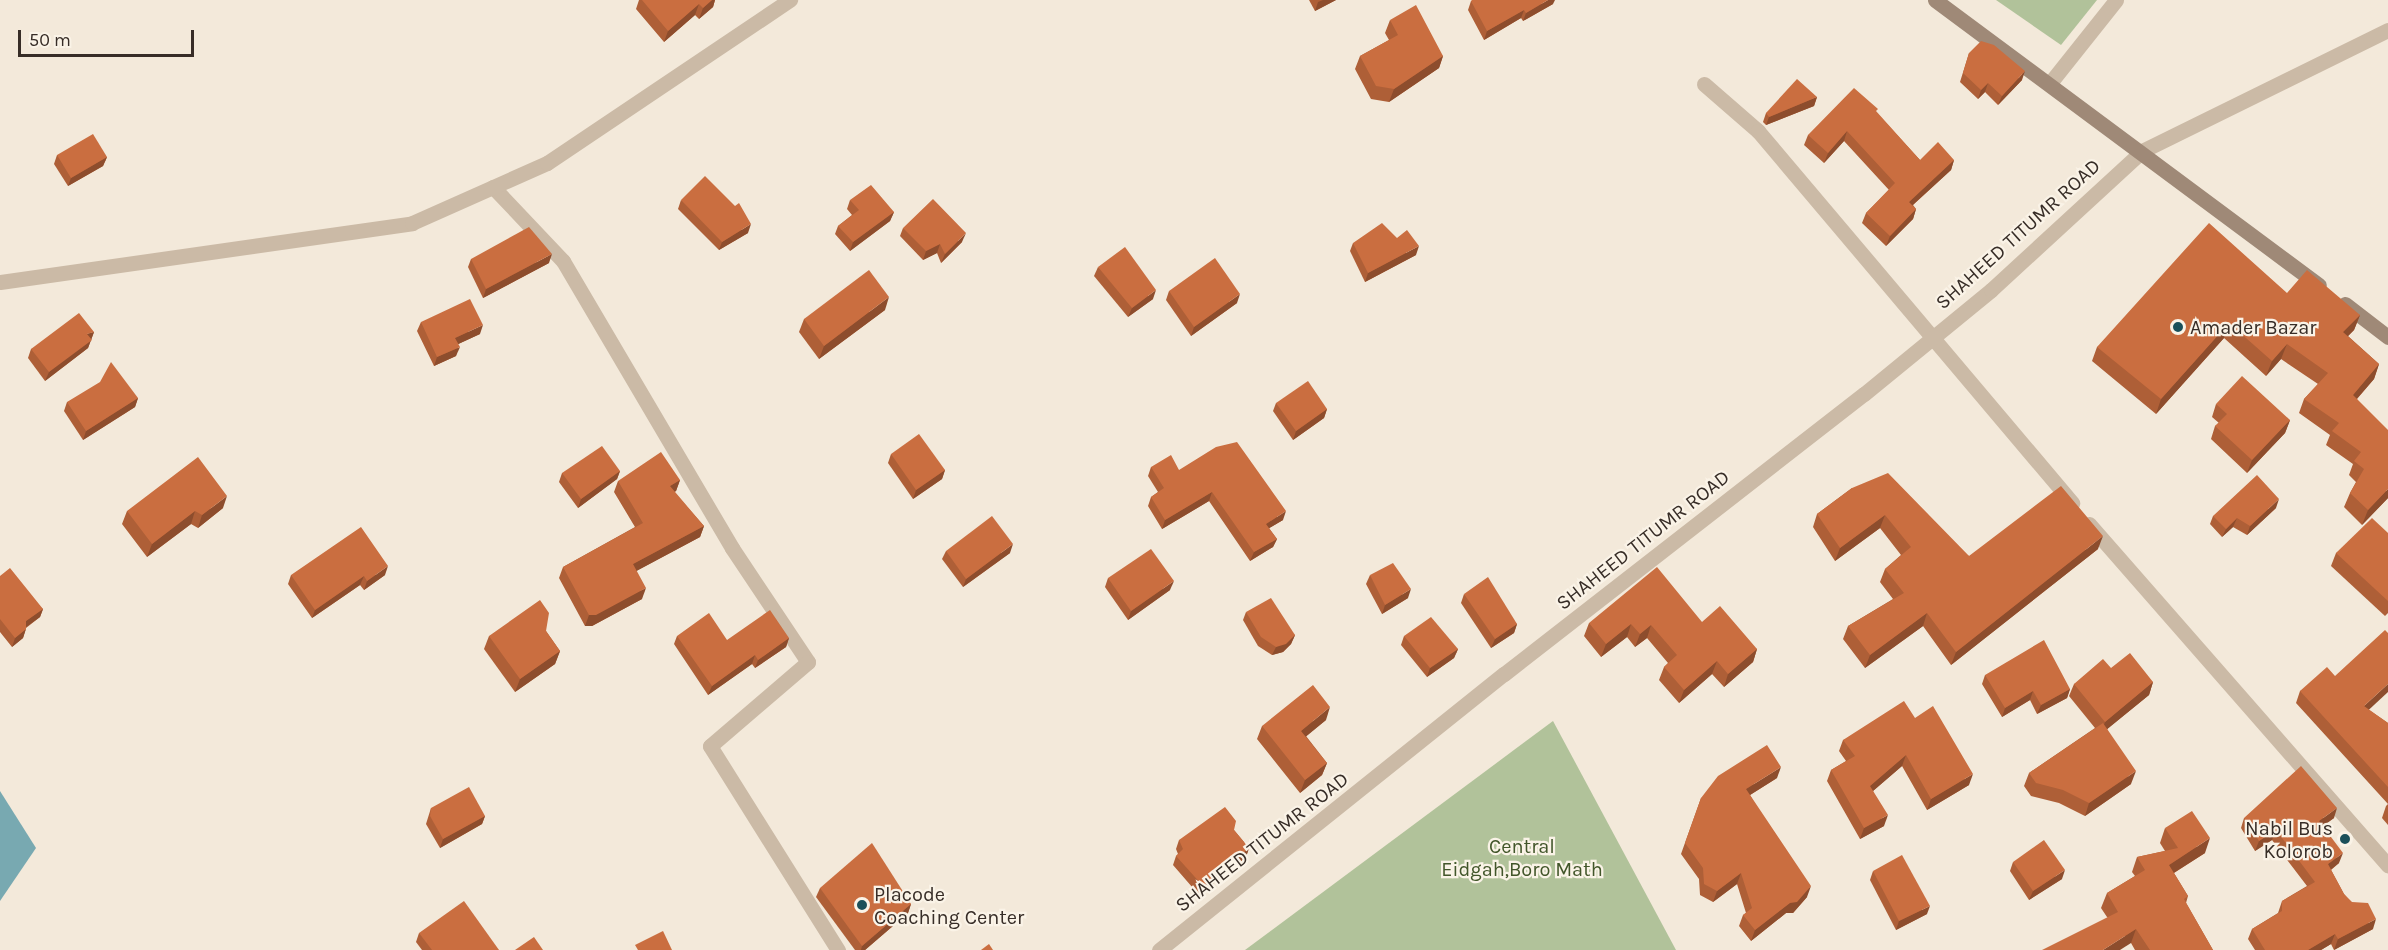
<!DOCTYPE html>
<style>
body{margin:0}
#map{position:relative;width:2388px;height:950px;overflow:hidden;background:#f3e9da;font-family:Karla,sans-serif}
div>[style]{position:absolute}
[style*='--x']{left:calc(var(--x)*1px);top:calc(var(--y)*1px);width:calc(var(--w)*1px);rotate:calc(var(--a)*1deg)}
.green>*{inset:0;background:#b1c29a}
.water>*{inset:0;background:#78a9b1}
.street>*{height:15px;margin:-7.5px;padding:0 7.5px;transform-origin:7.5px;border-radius:7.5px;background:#cbbaa6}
.secondary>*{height:15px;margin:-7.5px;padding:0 7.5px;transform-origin:7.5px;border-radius:7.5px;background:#9f8977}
.wall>*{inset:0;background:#ae5f37}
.shaded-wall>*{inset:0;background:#8d4d2d}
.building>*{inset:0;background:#ca6e40}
.dots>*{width:16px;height:16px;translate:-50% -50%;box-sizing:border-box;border:3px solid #faf3e7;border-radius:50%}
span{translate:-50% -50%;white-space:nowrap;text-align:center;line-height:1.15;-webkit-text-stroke:4.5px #faf3e7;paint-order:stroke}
.street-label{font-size:20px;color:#372d27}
.poi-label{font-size:20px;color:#372d27}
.left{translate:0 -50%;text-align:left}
.right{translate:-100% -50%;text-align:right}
.park-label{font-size:20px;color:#42562a}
.scale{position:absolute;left:18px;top:30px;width:176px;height:27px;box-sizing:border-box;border:3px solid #372d27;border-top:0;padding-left:8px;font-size:18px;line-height:21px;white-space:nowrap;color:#372d27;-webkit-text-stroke:4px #faf3e7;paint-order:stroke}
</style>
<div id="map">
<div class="green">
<i style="clip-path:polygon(1996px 0,2097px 0,2061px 45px)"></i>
<i style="clip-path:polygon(1553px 721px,1676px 950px,1245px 950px)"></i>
</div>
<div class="water">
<i style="clip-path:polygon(0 791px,36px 848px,0 901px)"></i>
</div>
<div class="street">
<i style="--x:2050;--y:83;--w:106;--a:-51.5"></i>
<i style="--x:1704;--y:84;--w:72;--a:41"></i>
<i style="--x:1758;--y:131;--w:487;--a:49.8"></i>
<i style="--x:493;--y:187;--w:102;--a:46.6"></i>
<i style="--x:563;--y:261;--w:333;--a:59.5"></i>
<i style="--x:732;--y:548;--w:137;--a:56.3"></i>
<i style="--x:808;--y:662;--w:129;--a:139.4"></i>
<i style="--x:710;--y:746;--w:241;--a:57.9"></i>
<i style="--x:0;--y:282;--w:416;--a:-8.1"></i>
<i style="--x:412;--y:223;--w:148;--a:-24"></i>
<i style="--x:547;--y:163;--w:293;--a:-33.9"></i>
<i style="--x:2089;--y:524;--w:454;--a:48.8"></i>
<i style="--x:1159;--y:950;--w:442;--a:-38.7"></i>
<i style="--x:1504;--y:674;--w:456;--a:-37.9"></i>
<i style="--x:1864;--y:394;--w:164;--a:-39.3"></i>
<i style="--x:1991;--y:290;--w:205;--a:-42.6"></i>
<i style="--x:2142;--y:151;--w:274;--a:-26.2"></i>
</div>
<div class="secondary">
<i style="--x:1935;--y:0;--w:478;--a:36.6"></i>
<i style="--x:2345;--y:304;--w:54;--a:37.5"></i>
</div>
<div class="wall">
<i style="clip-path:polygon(639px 0,715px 0,713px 7px,699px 19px,695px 15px,664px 42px,636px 9px)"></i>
<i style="clip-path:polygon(1309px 0,1336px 0,1315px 11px)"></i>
<i style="clip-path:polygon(1471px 1px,1553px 4px,1523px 21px,1521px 18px,1484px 40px,1468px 10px)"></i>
<i style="clip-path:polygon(1390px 20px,1443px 56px,1439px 68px,1389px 102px,1371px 99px,1355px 69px,1360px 56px,1389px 40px,1385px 33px)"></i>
<i style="clip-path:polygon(1969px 53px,2022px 80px,1998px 105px,1985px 92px,1978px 99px,1960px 82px)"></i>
<i style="clip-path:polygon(1817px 97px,1814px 106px,1766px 125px,1763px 122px,1766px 113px)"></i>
<i style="clip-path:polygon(1876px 112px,1920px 160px,1954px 160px,1951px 170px,1913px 205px,1916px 209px,1913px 219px,1886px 246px,1862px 223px,1866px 213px,1889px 190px,1844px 141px,1824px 163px,1804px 145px,1808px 135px)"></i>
<i style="clip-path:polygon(57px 155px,107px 157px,103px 166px,68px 186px,54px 164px)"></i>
<i style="clip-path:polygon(681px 200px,748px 233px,719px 250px,678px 209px)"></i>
<i style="clip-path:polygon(850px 200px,894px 212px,890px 221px,850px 251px,835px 234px,838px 226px,852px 215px,847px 209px)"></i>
<i style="clip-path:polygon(903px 228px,962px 242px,941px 263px,937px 253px,923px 260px,900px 236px)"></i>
<i style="clip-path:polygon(1353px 243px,1416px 255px,1365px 282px,1350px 251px)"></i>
<i style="clip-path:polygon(471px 259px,549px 263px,483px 298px,468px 267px)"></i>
<i style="clip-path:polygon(1098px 267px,1153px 299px,1128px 317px,1094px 276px)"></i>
<i style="clip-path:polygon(1169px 291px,1237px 303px,1191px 336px,1166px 300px)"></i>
<i style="clip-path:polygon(2287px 293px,2360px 315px,2354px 330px,2348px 336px,2379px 364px,2374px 379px,2357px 399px,2388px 498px,2362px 525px,2344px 507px,2350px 493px,2356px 482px,2349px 475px,2353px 464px,2326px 445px,2330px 435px,2299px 413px,2304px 399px,2318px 384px,2281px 359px,2266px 376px,2224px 338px,2156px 414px,2092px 361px,2097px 347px)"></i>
<i style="clip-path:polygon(885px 310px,819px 359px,799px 332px,804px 319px)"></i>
<i style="clip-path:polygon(421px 322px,480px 334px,458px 344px,456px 356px,434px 366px,417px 331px)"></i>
<i style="clip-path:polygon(94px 332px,88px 348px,45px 381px,28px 358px,31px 349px)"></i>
<i style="clip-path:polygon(138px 398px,135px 407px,83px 440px,64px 411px,67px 402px)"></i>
<i style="clip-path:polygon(1276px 403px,1327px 409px,1324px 418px,1293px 440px,1273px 411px)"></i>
<i style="clip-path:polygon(2216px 404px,2290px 420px,2285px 433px,2247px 473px,2211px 439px,2215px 426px,2219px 423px,2212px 417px)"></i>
<i style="clip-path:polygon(891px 454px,945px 470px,942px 479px,913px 499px,888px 463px)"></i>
<i style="clip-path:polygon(1151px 467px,1179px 470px,1283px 520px,1269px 528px,1277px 539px,1273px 547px,1250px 561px,1209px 501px,1162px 529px,1148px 506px,1151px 497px,1158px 492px,1148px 476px)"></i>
<i style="clip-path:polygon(620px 471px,617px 479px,578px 508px,559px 482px,562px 473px)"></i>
<i style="clip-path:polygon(680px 480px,676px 491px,674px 492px,704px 526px,700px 537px,636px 571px,642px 599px,592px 626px,585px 626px,559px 578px,563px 567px,635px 527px,614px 492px,618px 481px)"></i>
<i style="clip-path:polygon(1852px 488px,1969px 556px,2098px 549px,1951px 665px,1923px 626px,1865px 668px,1843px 639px,1848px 626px,1893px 599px,1880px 582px,1885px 569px,1901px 555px,1880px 528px,1835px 561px,1813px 527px,1817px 514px)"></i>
<i style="clip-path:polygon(223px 508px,198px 528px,191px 524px,147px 557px,122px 524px,127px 511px)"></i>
<i style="clip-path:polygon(2276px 508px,2247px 535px,2233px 527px,2222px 537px,2210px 524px,2213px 516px)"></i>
<i style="clip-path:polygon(2388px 533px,2388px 613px,2385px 616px,2331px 566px,2336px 553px)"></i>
<i style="clip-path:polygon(946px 551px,1010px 553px,963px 587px,942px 559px)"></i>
<i style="clip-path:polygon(291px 575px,385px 575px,364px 590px,360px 585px,312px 618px,288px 584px)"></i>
<i style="clip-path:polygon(1370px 575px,1408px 598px,1382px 614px,1366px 584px)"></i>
<i style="clip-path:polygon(0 576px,43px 609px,40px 617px,26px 628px,23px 638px,12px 647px,0 632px)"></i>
<i style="clip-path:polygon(1108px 578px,1170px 590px,1128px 620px,1105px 587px)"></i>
<i style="clip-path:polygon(1464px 594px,1517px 624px,1514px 633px,1491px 648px,1461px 603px)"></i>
<i style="clip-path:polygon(1246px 612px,1295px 635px,1291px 644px,1283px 652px,1272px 655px,1258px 646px,1243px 620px)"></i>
<i style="clip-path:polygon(1702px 622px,1757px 649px,1753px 662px,1724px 687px,1712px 674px,1679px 703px,1659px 680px,1664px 667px,1668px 663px,1647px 638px,1635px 647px,1627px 637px,1601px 657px,1584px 636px,1589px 623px)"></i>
<i style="clip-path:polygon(546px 631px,560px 651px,555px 664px,515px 692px,484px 649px,489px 636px)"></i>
<i style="clip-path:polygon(677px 636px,727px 640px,789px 638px,786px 647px,755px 668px,752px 664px,708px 695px,674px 644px)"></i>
<i style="clip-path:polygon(1404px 636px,1458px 649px,1454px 658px,1427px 677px,1401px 645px)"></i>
<i style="clip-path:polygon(2111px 668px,2153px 682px,2149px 695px,2107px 729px,2131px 784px,2085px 816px,2059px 803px,2031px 796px,2024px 786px,2029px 773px,2095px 728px,2069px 696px,2074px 684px)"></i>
<i style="clip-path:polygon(1985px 675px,2070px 689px,2067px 698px,2037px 714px,2030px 700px,2002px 717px,1982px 684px)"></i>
<i style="clip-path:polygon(2335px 676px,2369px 710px,2388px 723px,2388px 804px,2296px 703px,2300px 691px)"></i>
<i style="clip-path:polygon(1915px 718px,1969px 785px,1927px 810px,1902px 766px,1873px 791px,1884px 826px,1860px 839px,1827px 781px,1831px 770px,1846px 761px,1839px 751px,1843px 740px)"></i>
<i style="clip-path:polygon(1326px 720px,1306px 736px,1327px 763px,1322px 775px,1300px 793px,1257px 739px,1262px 726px)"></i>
<i style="clip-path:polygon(1777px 778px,1750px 795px,1807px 897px,1793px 913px,1786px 913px,1751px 941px,1739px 926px,1743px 915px,1746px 913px,1737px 884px,1713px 902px,1700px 895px,1699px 879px,1681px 854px,1701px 798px)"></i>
<i style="clip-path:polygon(2388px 804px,2388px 825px,2382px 818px,2386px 806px)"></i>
<i style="clip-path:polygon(431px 808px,485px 816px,482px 824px,440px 848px,426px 824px)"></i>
<i style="clip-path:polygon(2244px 818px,2334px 818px,2322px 826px,2339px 863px,2331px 870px,2344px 894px,2373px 929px,2334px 950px,2331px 944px,2321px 950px,2255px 950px,2248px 939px,2252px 929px,2278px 913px,2282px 901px,2307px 886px,2272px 840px,2255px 851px,2241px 828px)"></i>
<i style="clip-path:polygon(2165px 828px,2205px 853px,2174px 873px,2188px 896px,2186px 903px,2213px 950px,2135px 950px,2131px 943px,2107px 917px,2101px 908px,2107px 893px,2135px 876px,2132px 872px,2137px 857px,2165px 851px,2160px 843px)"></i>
<i style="clip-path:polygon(1234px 830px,1249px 848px,1246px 857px,1199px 895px,1173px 865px,1176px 856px,1178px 854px,1176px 849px,1179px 840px)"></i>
<i style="clip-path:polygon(2013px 862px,2062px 879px,2029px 900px,2010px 871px)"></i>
<i style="clip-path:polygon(1873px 871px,1927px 914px,1896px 930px,1870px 880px)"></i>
<i style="clip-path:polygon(820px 888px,911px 904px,908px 913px,865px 950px,855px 950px,816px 897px)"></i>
<i style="clip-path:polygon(419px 933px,499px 950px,422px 950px,416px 942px)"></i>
</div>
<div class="shaded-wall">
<i style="clip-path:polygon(712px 0,715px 0,713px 7px,699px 19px,703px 8px)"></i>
<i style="clip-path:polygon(1323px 0,1336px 0,1315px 11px,1318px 2px)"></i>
<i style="clip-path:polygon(1548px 0,1555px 0,1553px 4px,1523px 21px,1526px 13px)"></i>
<i style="clip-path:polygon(699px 4px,695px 15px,664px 42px,668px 31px)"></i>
<i style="clip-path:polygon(1524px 10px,1521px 18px,1484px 40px,1487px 31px)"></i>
<i style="clip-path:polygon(1443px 56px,1439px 68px,1389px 102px,1394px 89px)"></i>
<i style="clip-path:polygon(2025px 71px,2022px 80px,1998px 105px,2002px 96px)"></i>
<i style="clip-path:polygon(1988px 83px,1985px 92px,1978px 99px,1981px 90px)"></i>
<i style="clip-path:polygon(1817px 97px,1814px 106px,1766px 125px,1769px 117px)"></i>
<i style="clip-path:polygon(1847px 131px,1844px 141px,1824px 163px,1828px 153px)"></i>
<i style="clip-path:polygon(107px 157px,103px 166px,68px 186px,71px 178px)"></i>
<i style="clip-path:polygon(1954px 160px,1951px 170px,1905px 212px,1909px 202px)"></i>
<i style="clip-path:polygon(1916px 209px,1913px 219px,1886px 246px,1890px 236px)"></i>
<i style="clip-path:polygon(894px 212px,890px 221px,850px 251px,853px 242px)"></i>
<i style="clip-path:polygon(751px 224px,748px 233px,719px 250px,722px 242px)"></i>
<i style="clip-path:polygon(966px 233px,962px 242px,941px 263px,945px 254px)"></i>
<i style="clip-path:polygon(940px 244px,937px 253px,923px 260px,926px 251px)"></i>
<i style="clip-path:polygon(1419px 246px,1416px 255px,1365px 282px,1368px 273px)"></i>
<i style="clip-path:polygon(552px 254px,549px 263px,483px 298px,486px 289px)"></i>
<i style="clip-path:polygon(1156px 290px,1153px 299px,1128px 317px,1132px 308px)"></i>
<i style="clip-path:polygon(1240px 294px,1237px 303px,1191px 336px,1194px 327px)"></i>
<i style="clip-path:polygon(889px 297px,885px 310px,819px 359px,824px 346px)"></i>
<i style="clip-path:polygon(2360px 315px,2354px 330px,2337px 347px,2343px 332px)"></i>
<i style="clip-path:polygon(2229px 323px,2224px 338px,2156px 414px,2161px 399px)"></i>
<i style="clip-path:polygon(483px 325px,480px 334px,452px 347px,455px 338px)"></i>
<i style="clip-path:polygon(94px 332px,88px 348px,45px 381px,49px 372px,87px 334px)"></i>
<i style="clip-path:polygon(2287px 344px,2281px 359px,2266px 376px,2272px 361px)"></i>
<i style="clip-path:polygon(460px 347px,456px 356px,434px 366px,437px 357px)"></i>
<i style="clip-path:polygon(2379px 364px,2374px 379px,2347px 410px,2353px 395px)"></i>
<i style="clip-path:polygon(138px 398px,135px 407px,83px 440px,86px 431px)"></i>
<i style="clip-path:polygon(1327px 409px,1324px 418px,1293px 440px,1296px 431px)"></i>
<i style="clip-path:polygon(2290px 420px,2285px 433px,2247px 473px,2252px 460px)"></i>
<i style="clip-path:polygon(945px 470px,942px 479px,913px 499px,916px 490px)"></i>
<i style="clip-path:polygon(620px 471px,617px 479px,578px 508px,581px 499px)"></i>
<i style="clip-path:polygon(680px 480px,676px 491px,666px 497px,670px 486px)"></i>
<i style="clip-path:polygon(2388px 489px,2388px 498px,2362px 525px,2368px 510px)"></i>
<i style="clip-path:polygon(1212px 492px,1209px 501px,1162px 529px,1165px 520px)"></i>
<i style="clip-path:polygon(227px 496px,223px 508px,198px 528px,202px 515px)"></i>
<i style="clip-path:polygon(2279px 499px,2276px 508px,2247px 535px,2250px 526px)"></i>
<i style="clip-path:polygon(195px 511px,191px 524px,147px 557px,152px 544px)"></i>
<i style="clip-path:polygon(1286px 511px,1283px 520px,1263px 532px,1266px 524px)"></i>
<i style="clip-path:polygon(1885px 515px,1880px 528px,1835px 561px,1840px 548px)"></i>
<i style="clip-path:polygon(2237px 518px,2233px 527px,2222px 537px,2226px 529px)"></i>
<i style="clip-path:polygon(704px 526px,700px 537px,629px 575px,633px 564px)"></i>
<i style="clip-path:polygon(2103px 536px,2098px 549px,1951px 665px,1956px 652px)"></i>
<i style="clip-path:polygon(1277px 539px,1273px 547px,1250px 561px,1254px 552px)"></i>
<i style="clip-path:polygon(1013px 544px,1010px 553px,963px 587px,966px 579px)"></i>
<i style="clip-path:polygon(388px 566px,385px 575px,364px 590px,367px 581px)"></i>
<i style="clip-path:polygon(364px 576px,360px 585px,312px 618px,315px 610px)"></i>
<i style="clip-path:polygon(1174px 581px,1170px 590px,1128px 620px,1131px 611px)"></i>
<i style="clip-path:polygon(646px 588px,642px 599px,592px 626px,585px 626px,589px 615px)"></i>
<i style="clip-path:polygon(1411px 589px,1408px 598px,1382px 614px,1385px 605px)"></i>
<i style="clip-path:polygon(43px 609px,40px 617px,22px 630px,26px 621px)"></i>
<i style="clip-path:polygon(1927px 613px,1923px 626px,1865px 668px,1870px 655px)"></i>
<i style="clip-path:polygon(1517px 624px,1514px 633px,1491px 648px,1495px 639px)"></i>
<i style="clip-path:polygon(1631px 624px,1627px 637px,1601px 657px,1606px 644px)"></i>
<i style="clip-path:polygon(1651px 625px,1647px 638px,1635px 647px,1640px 634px)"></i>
<i style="clip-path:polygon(26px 629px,23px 638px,12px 647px,15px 638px)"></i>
<i style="clip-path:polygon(1295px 635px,1291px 644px,1283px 652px,1272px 655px,1276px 647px)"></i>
<i style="clip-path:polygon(789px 638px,786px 647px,755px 668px,758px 660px)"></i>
<i style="clip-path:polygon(1458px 649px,1454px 658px,1427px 677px,1430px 668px)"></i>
<i style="clip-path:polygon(1757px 649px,1753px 662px,1724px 687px,1728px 674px)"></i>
<i style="clip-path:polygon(560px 651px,555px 664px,515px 692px,520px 679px)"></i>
<i style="clip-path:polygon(755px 655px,752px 664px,708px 695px,712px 686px)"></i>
<i style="clip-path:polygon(1717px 661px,1712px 674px,1679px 703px,1684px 690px)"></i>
<i style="clip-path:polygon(2153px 682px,2149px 695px,2100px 735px,2105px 722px)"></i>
<i style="clip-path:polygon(2388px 684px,2388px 692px,2360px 718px,2364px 706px)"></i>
<i style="clip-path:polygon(2070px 689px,2067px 698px,2037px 714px,2041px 705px)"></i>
<i style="clip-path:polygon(2033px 691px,2030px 700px,2002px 717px,2005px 708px)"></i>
<i style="clip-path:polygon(1330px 707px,1326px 720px,1297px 744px,1301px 731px)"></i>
<i style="clip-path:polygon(1906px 755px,1902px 766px,1866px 797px,1870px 786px)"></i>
<i style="clip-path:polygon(1327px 763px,1322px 775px,1300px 793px,1305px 780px)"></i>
<i style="clip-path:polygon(1781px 767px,1777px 778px,1742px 800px,1746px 789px)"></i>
<i style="clip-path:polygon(2136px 771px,2131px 784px,2085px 816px,2089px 803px)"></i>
<i style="clip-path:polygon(1973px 774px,1969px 785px,1927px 810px,1931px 799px)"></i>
<i style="clip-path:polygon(2337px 808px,2334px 818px,2315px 832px,2319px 821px)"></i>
<i style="clip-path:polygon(1888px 815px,1884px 826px,1860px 839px,1864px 828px)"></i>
<i style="clip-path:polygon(485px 816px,482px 824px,440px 848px,443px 839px)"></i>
<i style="clip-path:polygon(2276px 830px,2272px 840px,2255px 851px,2259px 841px)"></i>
<i style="clip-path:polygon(2210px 838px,2205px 853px,2164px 879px,2169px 865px)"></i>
<i style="clip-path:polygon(1249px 848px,1246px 857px,1199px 895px,1203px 886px)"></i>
<i style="clip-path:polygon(2343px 853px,2339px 863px,2324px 875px,2328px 864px)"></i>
<i style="clip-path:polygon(2065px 870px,2062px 879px,2029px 900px,2033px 891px)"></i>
<i style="clip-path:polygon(1741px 873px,1737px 884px,1713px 902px,1717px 891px)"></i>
<i style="clip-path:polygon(1811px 886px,1807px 897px,1793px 913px,1786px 913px,1751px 941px,1755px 930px)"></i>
<i style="clip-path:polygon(911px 904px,908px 913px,865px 950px,861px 950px,862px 946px)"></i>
<i style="clip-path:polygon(1930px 906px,1927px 914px,1896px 930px,1899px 921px)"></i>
<i style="clip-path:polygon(2376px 919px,2373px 929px,2334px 950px,2338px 939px)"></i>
<i style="clip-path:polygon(2136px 929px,2131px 943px,2120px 950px,2103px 950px)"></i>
<i style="clip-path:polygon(2335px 934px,2331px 944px,2321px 950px,2308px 950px)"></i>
</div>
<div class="building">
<i style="clip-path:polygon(642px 0,712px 0,703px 8px,699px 4px,668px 31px)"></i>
<i style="clip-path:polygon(1472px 0,1548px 0,1526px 13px,1524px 10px,1487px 31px,1471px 1px)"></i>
<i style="clip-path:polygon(1416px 5px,1443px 56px,1394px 89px,1376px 86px,1360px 56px,1398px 35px,1390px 20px)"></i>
<i style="clip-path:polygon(1981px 41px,1994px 45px,2025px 71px,2002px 96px,1988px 83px,1981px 90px,1963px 73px,1969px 53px)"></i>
<i style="clip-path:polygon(1797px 79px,1817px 97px,1769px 117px,1766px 113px)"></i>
<i style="clip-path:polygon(1854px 88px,1878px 109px,1876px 111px,1920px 160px,1938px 142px,1954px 160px,1909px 202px,1916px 209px,1890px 236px,1866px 213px,1895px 183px,1847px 131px,1828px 153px,1808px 135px)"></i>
<i style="clip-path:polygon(93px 134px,107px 157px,71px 178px,57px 155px)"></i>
<i style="clip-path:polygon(705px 176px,735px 206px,739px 203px,751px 224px,722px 242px,681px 200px)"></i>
<i style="clip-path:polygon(871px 185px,894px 212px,853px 242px,838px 226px,859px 210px,850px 200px)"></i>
<i style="clip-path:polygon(933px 199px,966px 233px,945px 254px,940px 244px,926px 251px,903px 228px)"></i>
<i style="clip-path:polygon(1382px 223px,1397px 238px,1407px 230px,1419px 246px,1368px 273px,1353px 243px)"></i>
<i style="clip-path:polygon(2209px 223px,2287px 293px,2307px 270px,2360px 315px,2343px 332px,2379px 364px,2353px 395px,2388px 430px,2388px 489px,2368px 510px,2350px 493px,2364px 469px,2354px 461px,2361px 452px,2332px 431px,2339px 423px,2304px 399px,2328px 373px,2287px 344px,2272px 361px,2229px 323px,2161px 399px,2097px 347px)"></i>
<i style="clip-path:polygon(529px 227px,552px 254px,486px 289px,471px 259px)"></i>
<i style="clip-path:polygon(1125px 247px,1156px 290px,1132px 308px,1098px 267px)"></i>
<i style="clip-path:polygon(1215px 258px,1240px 294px,1194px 327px,1169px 291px)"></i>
<i style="clip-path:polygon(869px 270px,889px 297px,824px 346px,804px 319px)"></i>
<i style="clip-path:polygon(470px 299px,483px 325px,455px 338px,460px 347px,437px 357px,421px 322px)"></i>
<i style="clip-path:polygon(79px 313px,94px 332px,87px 334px,92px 340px,49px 372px,31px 349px)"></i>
<i style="clip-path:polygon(111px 362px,138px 398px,86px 431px,67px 402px,100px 382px)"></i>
<i style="clip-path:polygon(2242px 376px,2290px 420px,2252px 460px,2215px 426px,2227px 414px,2216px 404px)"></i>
<i style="clip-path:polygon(1308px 381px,1327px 409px,1296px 431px,1276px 403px)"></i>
<i style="clip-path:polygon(919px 434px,945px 470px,916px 490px,891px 454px)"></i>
<i style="clip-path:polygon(1237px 442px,1286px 511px,1266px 524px,1277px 539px,1254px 552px,1212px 492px,1165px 520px,1151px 497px,1164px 488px,1151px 467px,1171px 455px,1179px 470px,1216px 447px)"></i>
<i style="clip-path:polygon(602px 446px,620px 471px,581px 499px,562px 473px)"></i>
<i style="clip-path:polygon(661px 452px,680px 480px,670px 486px,704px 526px,633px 564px,646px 588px,596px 615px,589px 615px,563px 567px,643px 523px,618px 481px)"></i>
<i style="clip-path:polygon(198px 457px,227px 496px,202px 515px,195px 511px,152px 544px,127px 511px)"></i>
<i style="clip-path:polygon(1888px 473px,1969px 556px,2061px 486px,2103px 536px,1956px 652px,1927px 613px,1870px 655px,1848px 626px,1904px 593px,1885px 569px,1911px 547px,1885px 515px,1840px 548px,1817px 514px,1852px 488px)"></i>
<i style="clip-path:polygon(2257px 475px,2279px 499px,2250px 526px,2237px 518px,2226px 529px,2213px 516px)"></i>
<i style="clip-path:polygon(992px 516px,1013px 544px,966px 579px,946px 551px)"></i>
<i style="clip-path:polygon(2372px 518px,2388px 533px,2388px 601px,2336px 553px)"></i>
<i style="clip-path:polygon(361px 527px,388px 566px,367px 581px,364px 576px,315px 610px,291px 575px)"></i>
<i style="clip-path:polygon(1151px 549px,1174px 581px,1131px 611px,1108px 578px)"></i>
<i style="clip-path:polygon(1393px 563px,1411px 589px,1385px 605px,1370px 575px)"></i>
<i style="clip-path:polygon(1657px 567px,1702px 622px,1720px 606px,1757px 649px,1728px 674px,1717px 661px,1684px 690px,1664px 667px,1677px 655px,1651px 625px,1640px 634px,1631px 624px,1606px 644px,1589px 623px)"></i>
<i style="clip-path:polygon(10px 568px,43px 609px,26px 621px,26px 629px,15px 638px,0 619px,0 576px)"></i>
<i style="clip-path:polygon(1488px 577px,1517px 624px,1495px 639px,1464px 594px)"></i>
<i style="clip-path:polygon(1271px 598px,1295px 635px,1286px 644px,1276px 647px,1261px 637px,1246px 612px)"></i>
<i style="clip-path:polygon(540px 600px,549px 613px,546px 631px,560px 651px,520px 679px,489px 636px)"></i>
<i style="clip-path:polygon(770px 610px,789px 638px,758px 660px,755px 655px,712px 686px,677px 636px,709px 613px,727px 640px)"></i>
<i style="clip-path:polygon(1431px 617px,1458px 649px,1430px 668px,1404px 636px)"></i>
<i style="clip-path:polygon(2385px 630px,2388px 633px,2388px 684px,2364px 706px,2388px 723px,2388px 787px,2300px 691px,2327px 667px,2335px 676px)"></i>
<i style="clip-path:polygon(2044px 640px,2070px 689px,2041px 705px,2033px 691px,2005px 708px,1985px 675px)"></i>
<i style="clip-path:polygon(2130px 653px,2153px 682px,2105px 722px,2074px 684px,2103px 659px,2111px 668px)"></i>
<i style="clip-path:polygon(1313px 685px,1330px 707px,1301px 731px,1327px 763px,1305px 780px,1262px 726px)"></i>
<i style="clip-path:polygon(1904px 701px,1915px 718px,1933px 706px,1973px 774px,1931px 799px,1906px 755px,1870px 786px,1888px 815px,1864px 828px,1831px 770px,1855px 756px,1843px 740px)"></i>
<i style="clip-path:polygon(2103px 723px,2136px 771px,2089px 803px,2063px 790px,2036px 783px,2029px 773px)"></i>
<i style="clip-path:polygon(1767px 745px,1781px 767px,1746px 789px,1811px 886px,1797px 902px,1790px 903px,1755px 930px,1743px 915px,1752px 908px,1741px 873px,1717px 891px,1704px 884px,1703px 868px,1685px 843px,1701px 798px,1718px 776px)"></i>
<i style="clip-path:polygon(2301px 766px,2337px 808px,2319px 821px,2343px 853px,2328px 864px,2344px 894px,2352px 902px,2368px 903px,2376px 919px,2338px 939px,2335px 934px,2308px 950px,2265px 950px,2252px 929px,2282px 911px,2282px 901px,2315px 882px,2276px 830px,2259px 841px,2244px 818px)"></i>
<i style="clip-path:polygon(469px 787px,485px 816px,443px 839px,430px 816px,431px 808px)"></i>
<i style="clip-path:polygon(1225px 807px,1236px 821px,1234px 830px,1249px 848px,1203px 886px,1176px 856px,1183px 849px,1179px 840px)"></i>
<i style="clip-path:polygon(2192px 811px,2210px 838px,2169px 865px,2188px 896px,2184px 899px,2213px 950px,2150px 950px,2136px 929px,2103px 950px,2042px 950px,2118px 912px,2107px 893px,2145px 870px,2137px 857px,2178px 848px,2165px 828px)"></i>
<i style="clip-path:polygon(2044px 840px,2065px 870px,2033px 891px,2013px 862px)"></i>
<i style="clip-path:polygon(872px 843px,911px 904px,862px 946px,820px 888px)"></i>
<i style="clip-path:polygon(1902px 855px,1930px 906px,1899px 921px,1873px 871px)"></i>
<i style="clip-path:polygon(464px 901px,499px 950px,432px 950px,419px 933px)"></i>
<i style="clip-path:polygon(663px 931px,672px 950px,638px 950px,635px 945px)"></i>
<i style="clip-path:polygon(534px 937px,543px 950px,515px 950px)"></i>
<i style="clip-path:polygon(989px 944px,993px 950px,981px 950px)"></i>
</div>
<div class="dots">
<i style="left:2178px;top:327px;background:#1b505a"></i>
<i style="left:2345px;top:839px;background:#1b505a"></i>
<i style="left:862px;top:905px;background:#1b505a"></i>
</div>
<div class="street-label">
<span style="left:2018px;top:234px;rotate:-42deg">SHAHEED TITUMR ROAD</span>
<span style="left:1643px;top:540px;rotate:-38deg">SHAHEED TITUMR ROAD</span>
<span style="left:1262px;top:842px;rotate:-38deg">SHAHEED TITUMR ROAD</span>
</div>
<div class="poi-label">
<span class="left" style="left:2190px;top:327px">Amader Bazar</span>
<span class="right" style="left:2333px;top:840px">Nabil Bus<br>Kolorob</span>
<span class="left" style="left:874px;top:906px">Placode<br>Coaching Center</span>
</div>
<div class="park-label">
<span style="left:1522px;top:858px">Central<br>Eidgah,Boro Math</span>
</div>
<div class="scale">50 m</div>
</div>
